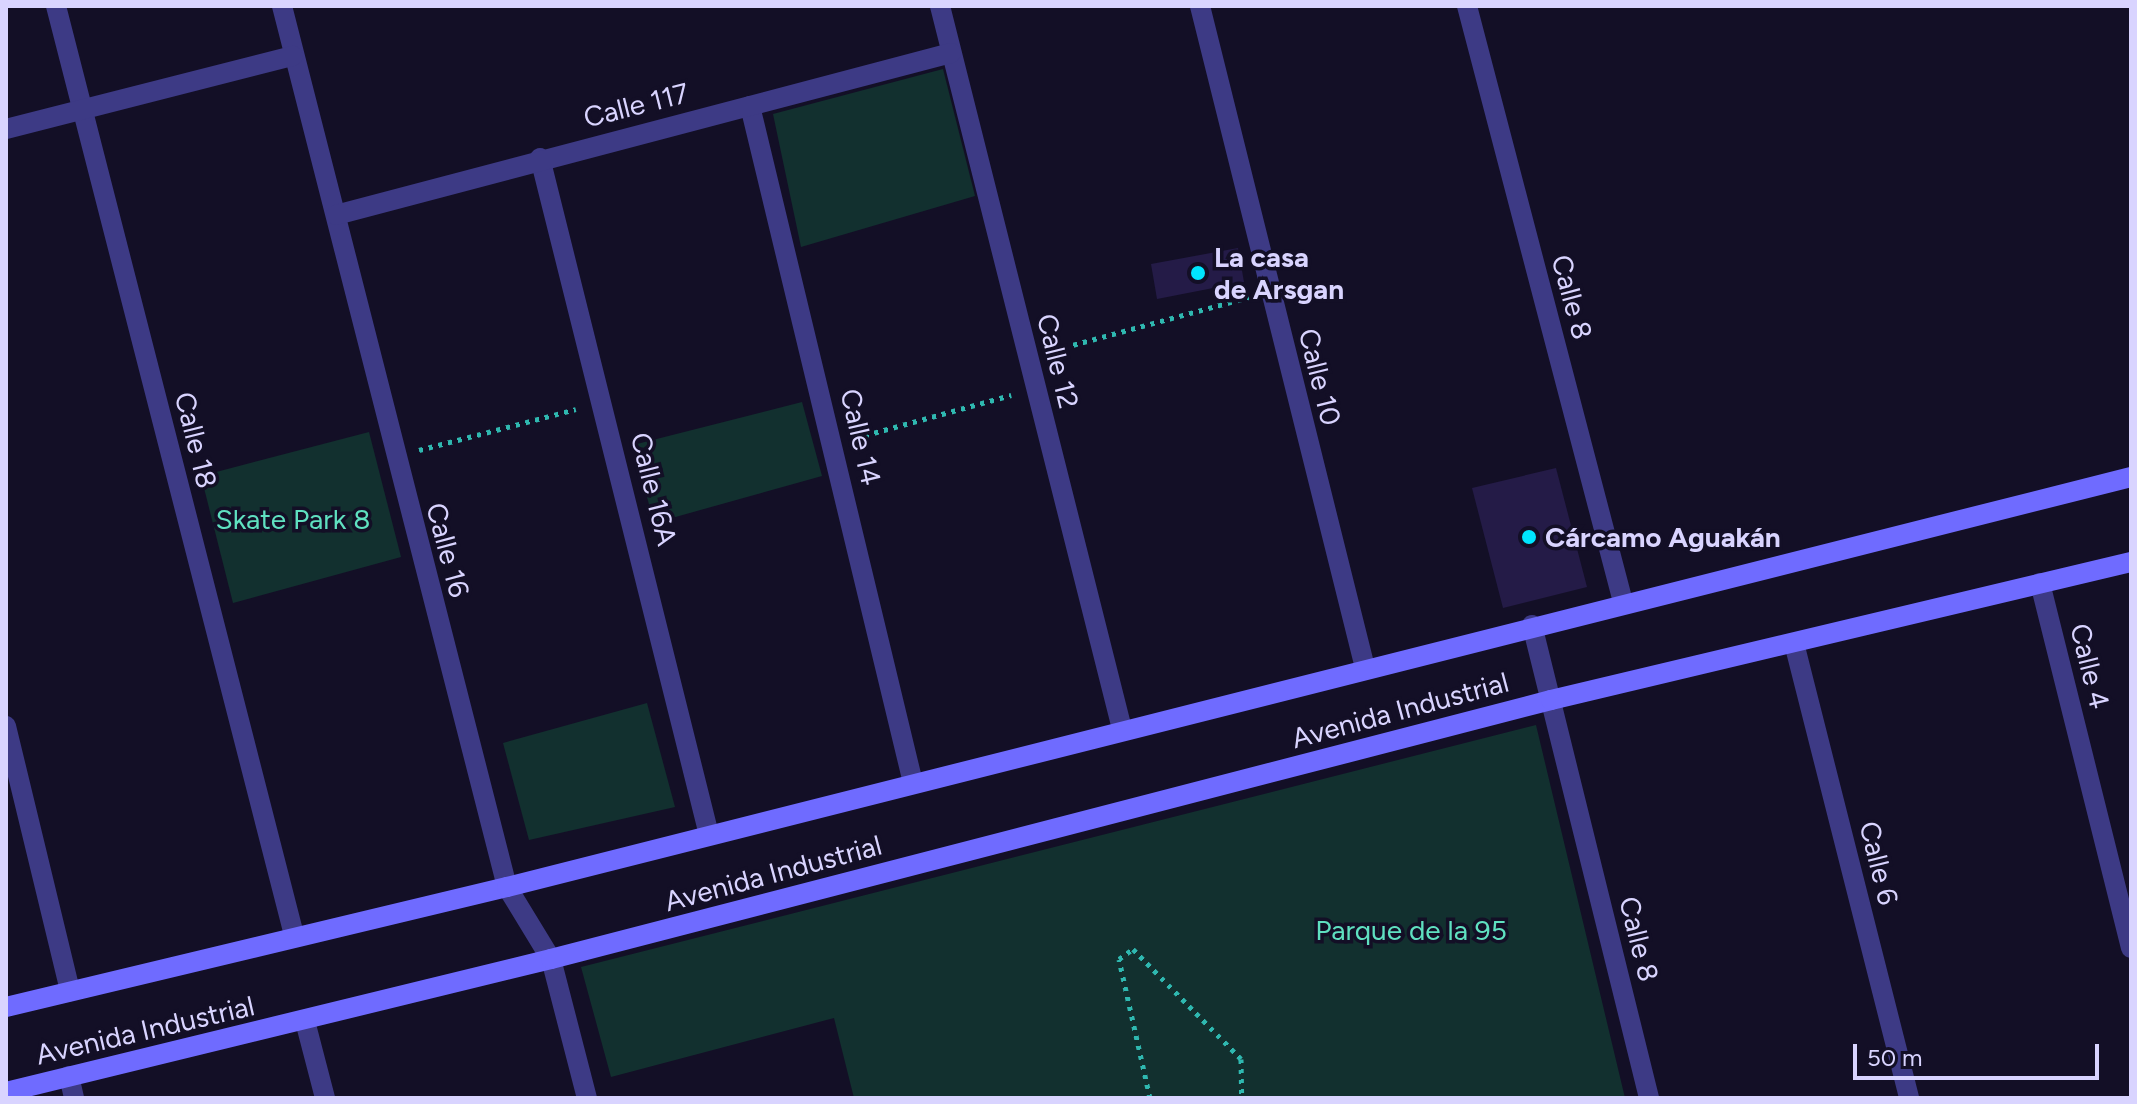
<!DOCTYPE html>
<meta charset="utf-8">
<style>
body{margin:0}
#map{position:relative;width:2137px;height:1104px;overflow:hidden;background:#130f26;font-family:Figtree,sans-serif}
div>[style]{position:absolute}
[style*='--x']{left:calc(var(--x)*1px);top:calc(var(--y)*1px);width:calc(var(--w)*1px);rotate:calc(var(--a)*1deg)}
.green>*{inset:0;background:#12302f}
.building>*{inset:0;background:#241b47}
.path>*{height:5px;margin-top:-2.5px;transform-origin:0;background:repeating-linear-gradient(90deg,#2fb8b0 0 4px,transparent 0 10px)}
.street>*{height:20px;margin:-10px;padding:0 10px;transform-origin:10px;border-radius:10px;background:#3d3a85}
.secondary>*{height:20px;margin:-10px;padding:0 10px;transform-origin:10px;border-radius:10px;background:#6f6bff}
.dots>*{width:22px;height:22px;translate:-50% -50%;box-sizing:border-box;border:4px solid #130f26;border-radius:50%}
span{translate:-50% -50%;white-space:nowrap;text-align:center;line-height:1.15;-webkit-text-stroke:7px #130f26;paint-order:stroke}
.street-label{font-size:28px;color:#d9d4ff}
.poi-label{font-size:28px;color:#d9d4ff;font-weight:700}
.left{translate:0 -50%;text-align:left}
.park-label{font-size:28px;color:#5fe0c0}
.frame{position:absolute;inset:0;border:8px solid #d9d4ff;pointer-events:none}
.scale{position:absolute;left:1853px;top:1044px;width:246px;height:36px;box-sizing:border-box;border:4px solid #d9d4ff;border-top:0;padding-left:10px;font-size:24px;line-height:28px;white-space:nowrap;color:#d9d4ff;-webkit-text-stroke:6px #130f26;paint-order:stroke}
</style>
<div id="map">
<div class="green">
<i style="clip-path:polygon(943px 69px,975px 196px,801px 247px,773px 114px)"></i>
<i style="clip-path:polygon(802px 402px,822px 476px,654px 523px,633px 445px)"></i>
<i style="clip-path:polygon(369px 432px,401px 557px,233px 603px,201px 476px)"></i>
<i style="clip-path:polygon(647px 703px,675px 807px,529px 840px,503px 743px)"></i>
<i style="clip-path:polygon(1536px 725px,1625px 1098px,854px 1098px,834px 1018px,611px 1077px,581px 967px)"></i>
</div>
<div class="building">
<i style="clip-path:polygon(1238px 248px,1244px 282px,1157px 299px,1151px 264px)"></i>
<i style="clip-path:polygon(1556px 468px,1587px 587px,1503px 608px,1472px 488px)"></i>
</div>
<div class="path">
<i style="--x:1054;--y:350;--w:202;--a:-15.2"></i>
<i style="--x:855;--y:438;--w:162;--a:-15.4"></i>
<i style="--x:419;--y:450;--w:162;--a:-14.6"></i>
<i style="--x:1150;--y:1098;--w:142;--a:-102.6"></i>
<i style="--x:1119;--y:959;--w:17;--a:-36"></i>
<i style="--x:1133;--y:949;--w:154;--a:45.5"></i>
<i style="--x:1241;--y:1059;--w:39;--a:89"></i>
</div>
<div class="street">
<i style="--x:56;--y:6;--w:959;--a:75.63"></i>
<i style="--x:282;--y:6;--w:909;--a:75.67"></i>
<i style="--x:507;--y:887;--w:84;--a:58.6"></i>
<i style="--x:551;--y:959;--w:144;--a:75.5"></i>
<i style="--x:940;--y:6;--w:746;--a:75.87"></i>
<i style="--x:1200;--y:6;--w:682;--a:76"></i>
<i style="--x:1467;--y:6;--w:616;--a:75.33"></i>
<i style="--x:750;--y:106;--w:696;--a:76.46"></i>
<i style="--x:6;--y:129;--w:296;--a:-14.3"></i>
<i style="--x:540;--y:158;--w:698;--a:75.98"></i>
<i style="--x:336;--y:215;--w:636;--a:-14.76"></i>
<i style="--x:2040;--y:583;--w:376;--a:76"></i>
<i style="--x:1532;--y:625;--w:487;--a:76.1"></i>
<i style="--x:1794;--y:643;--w:469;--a:75.8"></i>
<i style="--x:6;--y:726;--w:273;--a:76.4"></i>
<i style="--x:305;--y:1021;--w:80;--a:75.4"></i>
<i style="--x:69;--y:1076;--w:23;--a:77"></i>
</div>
<div class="secondary">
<i style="--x:6;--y:1007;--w:515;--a:-13.47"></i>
<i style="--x:507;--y:887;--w:1675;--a:-14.17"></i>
<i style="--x:6;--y:1092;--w:561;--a:-13.71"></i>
<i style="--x:551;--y:959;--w:1033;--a:-14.52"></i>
<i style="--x:1551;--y:700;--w:596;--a:-13.38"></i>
</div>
<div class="dots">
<i style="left:1198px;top:273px;background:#00e5ff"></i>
<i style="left:1529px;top:537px;background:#00e5ff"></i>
</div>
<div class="street-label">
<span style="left:636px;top:105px;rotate:-14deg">Calle 117</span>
<span style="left:1572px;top:297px;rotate:75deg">Calle 8</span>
<span style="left:1058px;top:361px;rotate:76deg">Calle 12</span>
<span style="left:1320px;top:377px;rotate:76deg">Calle 10</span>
<span style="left:861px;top:437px;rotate:77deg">Calle 14</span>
<span style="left:196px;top:440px;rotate:76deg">Calle 18</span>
<span style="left:654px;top:489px;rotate:76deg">Calle 16A</span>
<span style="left:448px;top:550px;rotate:75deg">Calle 16</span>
<span style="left:2090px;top:666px;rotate:76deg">Calle 4</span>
<span style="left:1400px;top:710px;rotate:-15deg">Avenida Industrial</span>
<span style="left:1879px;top:863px;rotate:76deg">Calle 6</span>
<span style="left:773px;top:873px;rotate:-15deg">Avenida Industrial</span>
<span style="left:1639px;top:939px;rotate:76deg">Calle 8</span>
<span style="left:145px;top:1030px;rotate:-13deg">Avenida Industrial</span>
</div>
<div class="poi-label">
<span class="left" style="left:1214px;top:273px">La casa<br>de Arsgan</span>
<span class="left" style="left:1545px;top:537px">Cárcamo Aguakán</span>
</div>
<div class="park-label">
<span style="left:293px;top:519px">Skate Park 8</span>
<span style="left:1411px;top:930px">Parque de la 95</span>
</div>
<div class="frame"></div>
<div class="scale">50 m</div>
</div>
